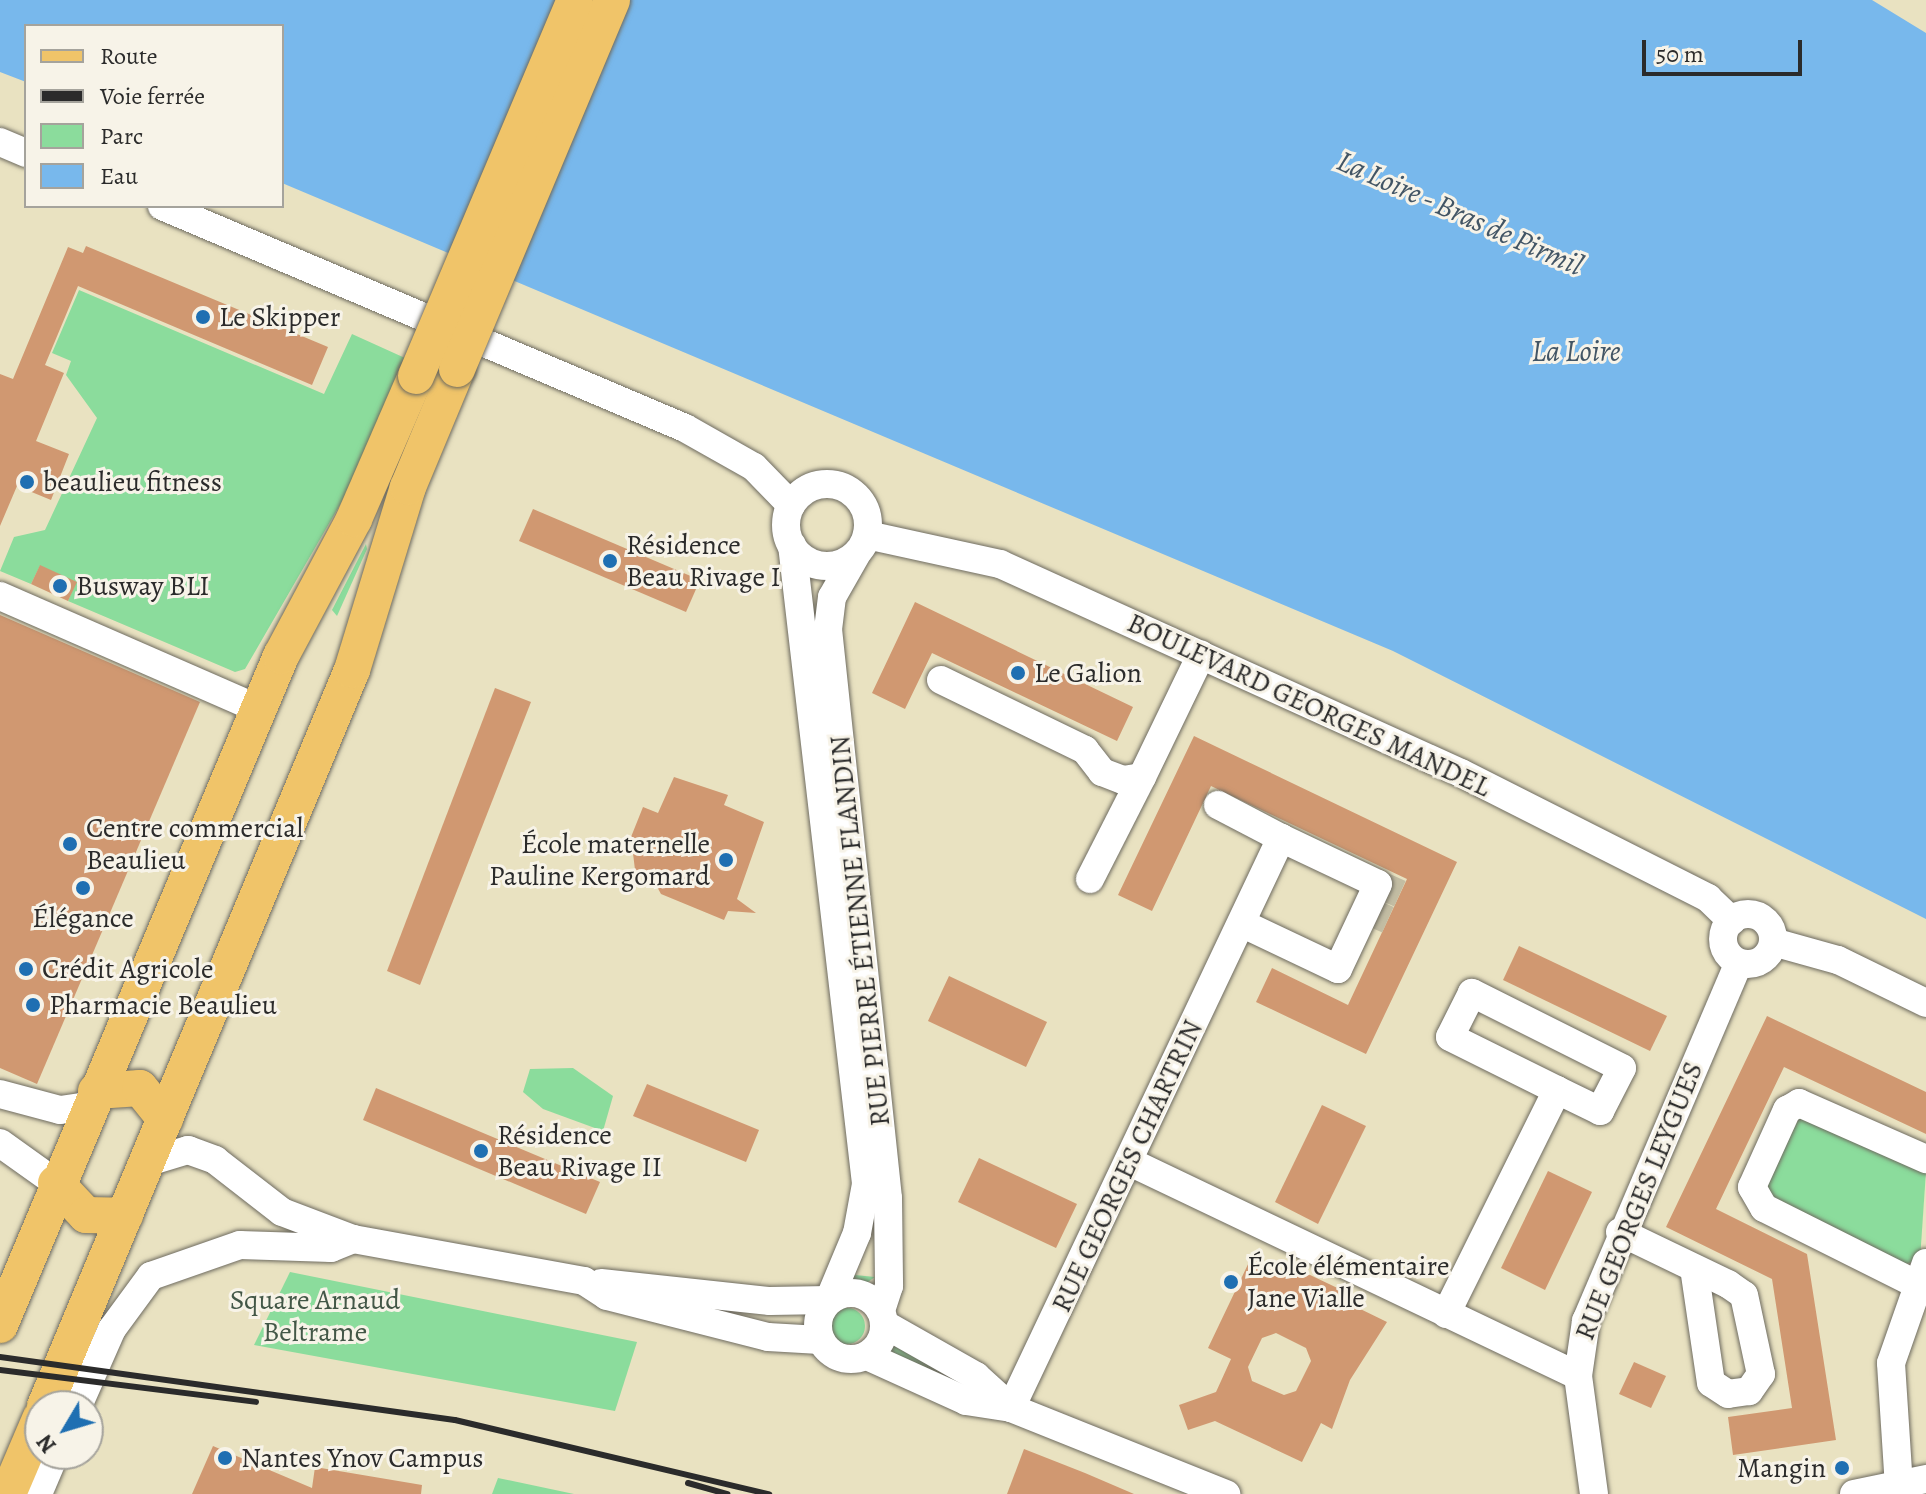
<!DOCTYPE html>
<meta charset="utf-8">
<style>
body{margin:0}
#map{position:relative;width:1926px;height:1494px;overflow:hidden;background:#e9e2c1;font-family:Alegreya,serif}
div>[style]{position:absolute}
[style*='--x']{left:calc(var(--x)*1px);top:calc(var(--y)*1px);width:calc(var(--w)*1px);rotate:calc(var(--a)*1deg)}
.green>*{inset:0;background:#8bdc9c}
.round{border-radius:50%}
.water>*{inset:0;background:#78b8ec}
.building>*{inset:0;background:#d09871}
.minor-tunnel>*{height:28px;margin-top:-14px;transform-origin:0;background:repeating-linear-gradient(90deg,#c3bda3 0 28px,transparent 0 42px)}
.roads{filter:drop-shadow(0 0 2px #6e6b60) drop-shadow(0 0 2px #6e6b60)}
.minor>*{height:28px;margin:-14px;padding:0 14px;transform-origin:14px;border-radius:14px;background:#fff}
.minor>.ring{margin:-14px;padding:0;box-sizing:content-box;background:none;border:28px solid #fff;border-radius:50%}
.major>*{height:36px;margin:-18px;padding:0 18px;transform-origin:18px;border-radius:18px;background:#f0c469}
.rail>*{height:6px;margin:-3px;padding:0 3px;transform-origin:3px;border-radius:3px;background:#2b2b2b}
.bridges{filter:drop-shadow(0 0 2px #6e6b60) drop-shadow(0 0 2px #6e6b60)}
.major-bridge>*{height:36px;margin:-18px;padding:0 18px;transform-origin:18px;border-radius:18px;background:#f0c469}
.dots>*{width:22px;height:22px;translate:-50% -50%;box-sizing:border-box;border:4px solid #f7f3e8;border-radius:50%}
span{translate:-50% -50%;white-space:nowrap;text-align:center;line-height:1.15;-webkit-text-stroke:6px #f7f3e8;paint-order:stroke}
.poi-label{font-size:28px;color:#2b2b2b}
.left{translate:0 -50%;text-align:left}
.right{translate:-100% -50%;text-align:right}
.street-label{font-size:28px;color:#2b2b2b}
.park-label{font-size:28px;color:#435747}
.water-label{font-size:30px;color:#425565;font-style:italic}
.legend{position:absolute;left:24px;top:24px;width:260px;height:184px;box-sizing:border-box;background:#f7f3e8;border:2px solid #a5a39c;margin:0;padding:10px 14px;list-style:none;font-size:24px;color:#2b2b2b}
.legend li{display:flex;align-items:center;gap:16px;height:40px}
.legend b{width:40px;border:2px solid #a5a39c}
.north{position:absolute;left:24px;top:1390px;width:80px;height:80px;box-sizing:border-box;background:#f7f3e8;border:2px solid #a5a39c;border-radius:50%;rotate:232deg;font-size:22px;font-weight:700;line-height:32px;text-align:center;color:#2b2b2b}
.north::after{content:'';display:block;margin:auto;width:28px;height:36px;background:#1f6fb2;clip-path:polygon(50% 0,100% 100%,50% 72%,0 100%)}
.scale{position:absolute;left:1642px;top:40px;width:160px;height:36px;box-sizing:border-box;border:4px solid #2b2b2b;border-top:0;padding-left:10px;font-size:24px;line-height:28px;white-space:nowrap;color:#2b2b2b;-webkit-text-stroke:6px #f7f3e8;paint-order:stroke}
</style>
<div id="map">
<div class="green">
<i style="clip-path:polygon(79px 290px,324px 394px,352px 334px,405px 358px,345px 496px,245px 669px,235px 672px,68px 601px,76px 582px,40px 566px,31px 584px,0 571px,14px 537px,45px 530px,97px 418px,66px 375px,71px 361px,52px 353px)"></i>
<i style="clip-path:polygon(366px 544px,367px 549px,337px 616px,332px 610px)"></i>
<i style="clip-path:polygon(573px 1068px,613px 1096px,603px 1131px,543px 1109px,523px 1092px,530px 1069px)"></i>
<i style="clip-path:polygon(1802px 1112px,1926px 1171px,1920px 1260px,1898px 1266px,1772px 1204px,1765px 1188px)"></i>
<i style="clip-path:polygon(290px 1272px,637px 1342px,615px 1411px,254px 1345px)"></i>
<i style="clip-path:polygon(845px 1274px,875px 1277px,858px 1289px)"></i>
<i class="round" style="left:829px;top:1308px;width:36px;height:36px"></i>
<i style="clip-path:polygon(895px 1343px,958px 1376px,954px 1387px,887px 1354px)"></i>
<i style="clip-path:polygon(498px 1478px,574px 1494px,492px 1494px)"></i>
</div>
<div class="water">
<i style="clip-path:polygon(0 0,1872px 0,1926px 33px,1926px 919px,1393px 651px,282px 183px,282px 26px,26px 26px,26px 82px,0 72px)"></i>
</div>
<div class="building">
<i style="clip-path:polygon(86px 246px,328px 347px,312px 385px,78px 286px,45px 365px,64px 373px,36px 441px,69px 454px,51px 500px,17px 486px,0 526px,0 374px,13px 379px,68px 247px,83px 253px)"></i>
<i style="clip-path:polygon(533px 509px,700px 580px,686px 612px,519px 541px)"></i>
<i style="clip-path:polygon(40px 565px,77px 582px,68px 601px,31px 584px)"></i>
<i style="clip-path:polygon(915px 602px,1133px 707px,1117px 741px,932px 653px,905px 709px,872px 693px)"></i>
<i style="clip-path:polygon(0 615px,200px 702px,37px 1084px,0 1068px)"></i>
<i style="clip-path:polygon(495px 688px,531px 702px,420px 985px,387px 971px)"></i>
<i style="clip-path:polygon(1194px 736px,1457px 862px,1366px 1054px,1256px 1002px,1272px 968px,1348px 1005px,1407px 879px,1211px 786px,1152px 911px,1118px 895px)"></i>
<i style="clip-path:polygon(674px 777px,728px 795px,724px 805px,764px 822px,737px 899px,756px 913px,728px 911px,724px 920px,661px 894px,650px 874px,636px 878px,631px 837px,643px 807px,658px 813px)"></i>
<i style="clip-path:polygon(1519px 946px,1667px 1016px,1650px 1051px,1503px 980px)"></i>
<i style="clip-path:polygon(949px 976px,1047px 1022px,1026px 1067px,928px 1021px)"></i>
<i style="clip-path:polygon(1767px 1016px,1926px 1092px,1926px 1134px,1784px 1067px,1716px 1209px,1807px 1254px,1836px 1440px,1733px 1455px,1728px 1417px,1792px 1408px,1772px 1279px,1666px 1227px)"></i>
<i style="clip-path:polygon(647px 1084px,759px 1130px,746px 1162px,633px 1116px)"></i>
<i style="clip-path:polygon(376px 1088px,600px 1182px,586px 1214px,363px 1120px)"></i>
<i style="clip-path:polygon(1322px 1105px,1366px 1126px,1318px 1224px,1275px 1202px)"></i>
<i style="clip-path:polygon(979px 1158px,1077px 1204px,1056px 1248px,958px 1202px)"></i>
<i style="clip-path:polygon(1548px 1171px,1592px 1192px,1545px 1290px,1501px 1268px)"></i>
<i style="clip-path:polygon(evenodd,1251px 1258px,1283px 1273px,1287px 1264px,1350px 1294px,1346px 1302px,1387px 1322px,1350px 1380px,1332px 1429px,1321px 1423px,1302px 1462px,1215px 1421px,1188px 1430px,1179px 1405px,1216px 1392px,1231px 1359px,1208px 1348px,1251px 1258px,1276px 1333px,1306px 1348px,1311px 1361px,1296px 1391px,1284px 1395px,1252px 1381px,1248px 1367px,1262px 1338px,1276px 1333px)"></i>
<i style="clip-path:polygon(1634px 1362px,1666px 1376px,1651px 1408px,1619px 1394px)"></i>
<i style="clip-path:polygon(213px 1446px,312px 1488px,315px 1467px,422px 1485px,421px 1494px,192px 1494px)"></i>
<i style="clip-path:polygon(1024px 1449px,1085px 1473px,1134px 1494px,1007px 1494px)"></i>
</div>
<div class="minor-tunnel">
<i style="--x:1378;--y:884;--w:24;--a:24"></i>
<i style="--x:1366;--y:910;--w:24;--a:24"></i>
</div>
<div class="roads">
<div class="minor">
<i style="--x:0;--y:142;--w:28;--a:23"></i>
<i style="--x:162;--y:206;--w:568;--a:23"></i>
<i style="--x:685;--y:428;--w:79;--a:29.5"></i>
<i style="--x:754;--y:467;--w:53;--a:45.8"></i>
<i class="ring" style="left:786px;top:484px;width:54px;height:54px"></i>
<i style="--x:867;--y:535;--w:136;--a:12.3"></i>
<i style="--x:1000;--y:564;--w:506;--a:24.39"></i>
<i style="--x:1461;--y:773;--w:277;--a:26.8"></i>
<i style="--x:1708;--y:898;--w:33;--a:44"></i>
<i style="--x:792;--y:545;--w:643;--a:83.39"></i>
<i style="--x:866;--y:1184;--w:50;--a:100.4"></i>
<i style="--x:857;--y:1233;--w:73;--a:112.7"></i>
<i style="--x:856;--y:555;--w:48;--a:119.7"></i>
<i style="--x:832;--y:597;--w:32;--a:97"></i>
<i style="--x:828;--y:629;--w:572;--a:83.98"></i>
<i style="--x:888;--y:1198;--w:88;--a:89.3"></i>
<i style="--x:889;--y:1286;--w:26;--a:108"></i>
<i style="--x:0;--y:596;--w:283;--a:23.6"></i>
<i style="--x:941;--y:680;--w:160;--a:25.9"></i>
<i style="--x:1085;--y:750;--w:28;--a:52"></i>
<i style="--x:1102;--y:772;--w:22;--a:21"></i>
<i style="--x:1123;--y:780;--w:19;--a:-9"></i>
<i style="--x:1142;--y:777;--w:136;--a:-64.2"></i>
<i style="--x:1218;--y:805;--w:71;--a:27.6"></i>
<i style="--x:1090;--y:879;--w:114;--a:-63"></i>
<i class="ring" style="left:1723px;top:914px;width:22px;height:22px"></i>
<i style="--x:1773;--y:942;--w:67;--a:15.5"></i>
<i style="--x:1838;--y:960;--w:98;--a:26"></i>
<i style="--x:0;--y:1094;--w:62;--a:14.9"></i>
<i style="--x:60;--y:1110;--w:29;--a:-8"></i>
<i style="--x:0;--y:1143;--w:69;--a:35.5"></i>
<i style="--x:148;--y:1162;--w:42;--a:-16.7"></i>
<i style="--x:188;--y:1150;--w:29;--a:20"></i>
<i style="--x:215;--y:1160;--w:85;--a:37.8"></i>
<i style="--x:282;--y:1212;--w:76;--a:20.8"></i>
<i style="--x:353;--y:1239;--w:235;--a:10.3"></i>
<i style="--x:584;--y:1281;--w:27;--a:33"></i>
<i style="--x:607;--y:1296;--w:166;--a:14.3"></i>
<i style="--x:768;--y:1337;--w:52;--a:3.3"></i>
<i style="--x:1130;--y:1162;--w:496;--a:25.5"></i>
<i style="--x:1620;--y:1232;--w:120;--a:25.7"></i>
<i style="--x:1728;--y:1284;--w:19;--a:35"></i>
<i style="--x:1744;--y:1295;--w:81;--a:77.9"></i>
<i style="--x:1761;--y:1374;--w:21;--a:125"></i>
<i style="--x:1749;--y:1391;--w:21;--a:172"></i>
<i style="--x:1728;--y:1394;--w:20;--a:-147"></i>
<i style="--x:1711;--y:1383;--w:116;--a:-98.4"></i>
<i style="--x:601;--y:1283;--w:170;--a:6.1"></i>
<i style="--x:770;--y:1301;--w:59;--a:-1"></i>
<i style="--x:1916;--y:1284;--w:170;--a:-153.4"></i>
<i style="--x:1764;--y:1208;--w:24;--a:-120"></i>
<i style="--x:1752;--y:1187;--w:85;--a:-65.6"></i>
<i style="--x:1787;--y:1110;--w:14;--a:-30"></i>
<i style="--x:1799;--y:1103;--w:139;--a:23.8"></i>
<i class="ring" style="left:818px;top:1293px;width:38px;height:38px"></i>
<i style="--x:1446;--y:1314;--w:250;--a:-63.6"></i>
<i style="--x:1557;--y:1090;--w:48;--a:26"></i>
<i style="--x:1600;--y:1111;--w:48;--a:-62.9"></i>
<i style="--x:1622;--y:1068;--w:168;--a:-153.4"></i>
<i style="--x:1472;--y:993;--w:49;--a:116.6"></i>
<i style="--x:1450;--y:1037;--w:119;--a:26.4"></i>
<i style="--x:884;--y:1324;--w:106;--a:29.5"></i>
<i style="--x:976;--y:1376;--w:47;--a:42.4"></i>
<i style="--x:867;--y:1356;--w:109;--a:24.4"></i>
<i style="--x:966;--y:1401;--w:46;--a:8.8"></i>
<i style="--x:1011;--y:1408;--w:232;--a:21.8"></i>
<i style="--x:78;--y:1406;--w:84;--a:-66.2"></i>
<i style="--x:112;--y:1329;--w:66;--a:-53.7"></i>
<i style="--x:151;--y:1276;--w:94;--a:-19.2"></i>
<i style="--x:240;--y:1245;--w:91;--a:1.9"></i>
<i style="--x:331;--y:1248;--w:24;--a:-22"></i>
<i style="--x:1011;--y:1408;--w:631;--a:-64.65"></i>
<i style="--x:1281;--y:838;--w:107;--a:25.4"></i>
<i style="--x:1378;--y:884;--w:94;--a:115.2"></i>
<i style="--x:1338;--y:969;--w:107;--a:-154.6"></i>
<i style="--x:1899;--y:1487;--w:124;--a:-93.7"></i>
<i style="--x:1891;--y:1363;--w:106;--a:-70.7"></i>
<i style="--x:38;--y:1494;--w:43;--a:-67"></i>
<i style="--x:1594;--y:1494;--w:119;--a:-97.7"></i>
<i style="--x:1578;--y:1376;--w:56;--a:-81.7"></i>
<i style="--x:1586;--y:1321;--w:389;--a:-66.9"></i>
<i style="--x:1854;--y:1494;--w:74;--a:-11.8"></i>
</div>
<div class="major">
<i style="--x:96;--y:1091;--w:44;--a:-3.9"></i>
<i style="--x:140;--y:1088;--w:40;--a:51"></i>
<i style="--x:56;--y:1183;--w:44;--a:46.8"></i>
<i style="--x:86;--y:1215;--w:39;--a:1"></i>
<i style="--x:0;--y:1325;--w:726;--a:-67.22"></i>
<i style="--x:281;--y:656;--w:155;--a:-61.9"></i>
<i style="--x:354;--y:519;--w:156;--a:-66.6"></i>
<i style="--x:45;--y:1406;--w:797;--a:-67.36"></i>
<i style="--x:352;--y:670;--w:191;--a:-73"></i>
<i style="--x:408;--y:487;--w:128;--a:-67.4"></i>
<i style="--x:8;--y:1494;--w:82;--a:-66.9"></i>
</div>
</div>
<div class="rail">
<i style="--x:0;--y:1357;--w:459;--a:7.9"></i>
<i style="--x:455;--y:1420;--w:323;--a:13.3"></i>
<i style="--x:0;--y:1370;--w:258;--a:7.1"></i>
<i style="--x:688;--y:1483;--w:41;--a:15.8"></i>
</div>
<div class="bridges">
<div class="major-bridge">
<i style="--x:457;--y:369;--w:400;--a:-67.2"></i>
<i style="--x:416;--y:376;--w:408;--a:-67.1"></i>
</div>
</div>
<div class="dots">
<i style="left:203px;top:317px;background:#1f6fb2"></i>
<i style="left:27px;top:482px;background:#1f6fb2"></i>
<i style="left:610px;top:561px;background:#1f6fb2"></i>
<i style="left:60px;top:586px;background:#1f6fb2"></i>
<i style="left:1018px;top:673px;background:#1f6fb2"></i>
<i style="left:70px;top:844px;background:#1f6fb2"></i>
<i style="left:726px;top:860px;background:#1f6fb2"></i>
<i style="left:83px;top:888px;background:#1f6fb2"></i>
<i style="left:26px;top:969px;background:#1f6fb2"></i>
<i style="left:33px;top:1005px;background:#1f6fb2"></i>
<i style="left:481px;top:1151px;background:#1f6fb2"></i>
<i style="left:1231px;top:1282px;background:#1f6fb2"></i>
<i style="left:225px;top:1458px;background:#1f6fb2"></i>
<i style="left:1842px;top:1468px;background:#1f6fb2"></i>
</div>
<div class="poi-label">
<span class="left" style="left:219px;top:317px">Le Skipper</span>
<span class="left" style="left:43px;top:482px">beaulieu fitness</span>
<span class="left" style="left:626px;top:561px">Résidence<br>Beau Rivage I</span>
<span class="left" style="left:76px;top:586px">Busway BLI</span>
<span class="left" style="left:1034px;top:673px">Le Galion</span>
<span class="left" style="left:86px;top:844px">Centre commercial<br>Beaulieu</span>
<span class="right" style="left:710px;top:860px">École maternelle<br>Pauline Kergomard</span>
<span style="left:83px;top:918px">Élégance</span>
<span class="left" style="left:42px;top:969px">Crédit Agricole</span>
<span class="left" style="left:49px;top:1005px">Pharmacie Beaulieu</span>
<span class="left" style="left:497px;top:1151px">Résidence<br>Beau Rivage II</span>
<span class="left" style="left:1247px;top:1282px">École élémentaire<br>Jane Vialle</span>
<span class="left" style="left:241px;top:1458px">Nantes Ynov Campus</span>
<span class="right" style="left:1826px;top:1468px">Mangin</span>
</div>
<div class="street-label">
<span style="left:1309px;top:705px;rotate:25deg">BOULEVARD GEORGES MANDEL</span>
<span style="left:860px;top:931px;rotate:-96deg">RUE PIERRE ÉTIENNE FLANDIN</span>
<span style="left:1127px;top:1166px;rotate:-65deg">RUE GEORGES CHARTRIN</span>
<span style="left:1639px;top:1201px;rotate:-68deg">RUE GEORGES LEYGUES</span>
</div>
<div class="park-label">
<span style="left:315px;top:1316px">Square Arnaud<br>Beltrame</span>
</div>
<div class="water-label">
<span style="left:1460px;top:213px;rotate:24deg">La Loire - Bras de Pirmil</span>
<span style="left:1576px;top:351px">La Loire</span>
</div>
<ul class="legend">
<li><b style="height:10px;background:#f0c469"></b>Route</li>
<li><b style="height:10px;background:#2b2b2b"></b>Voie ferrée</li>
<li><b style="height:22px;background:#8bdc9c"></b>Parc</li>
<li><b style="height:22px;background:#78b8ec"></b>Eau</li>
</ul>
<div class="north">N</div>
<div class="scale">50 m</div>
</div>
